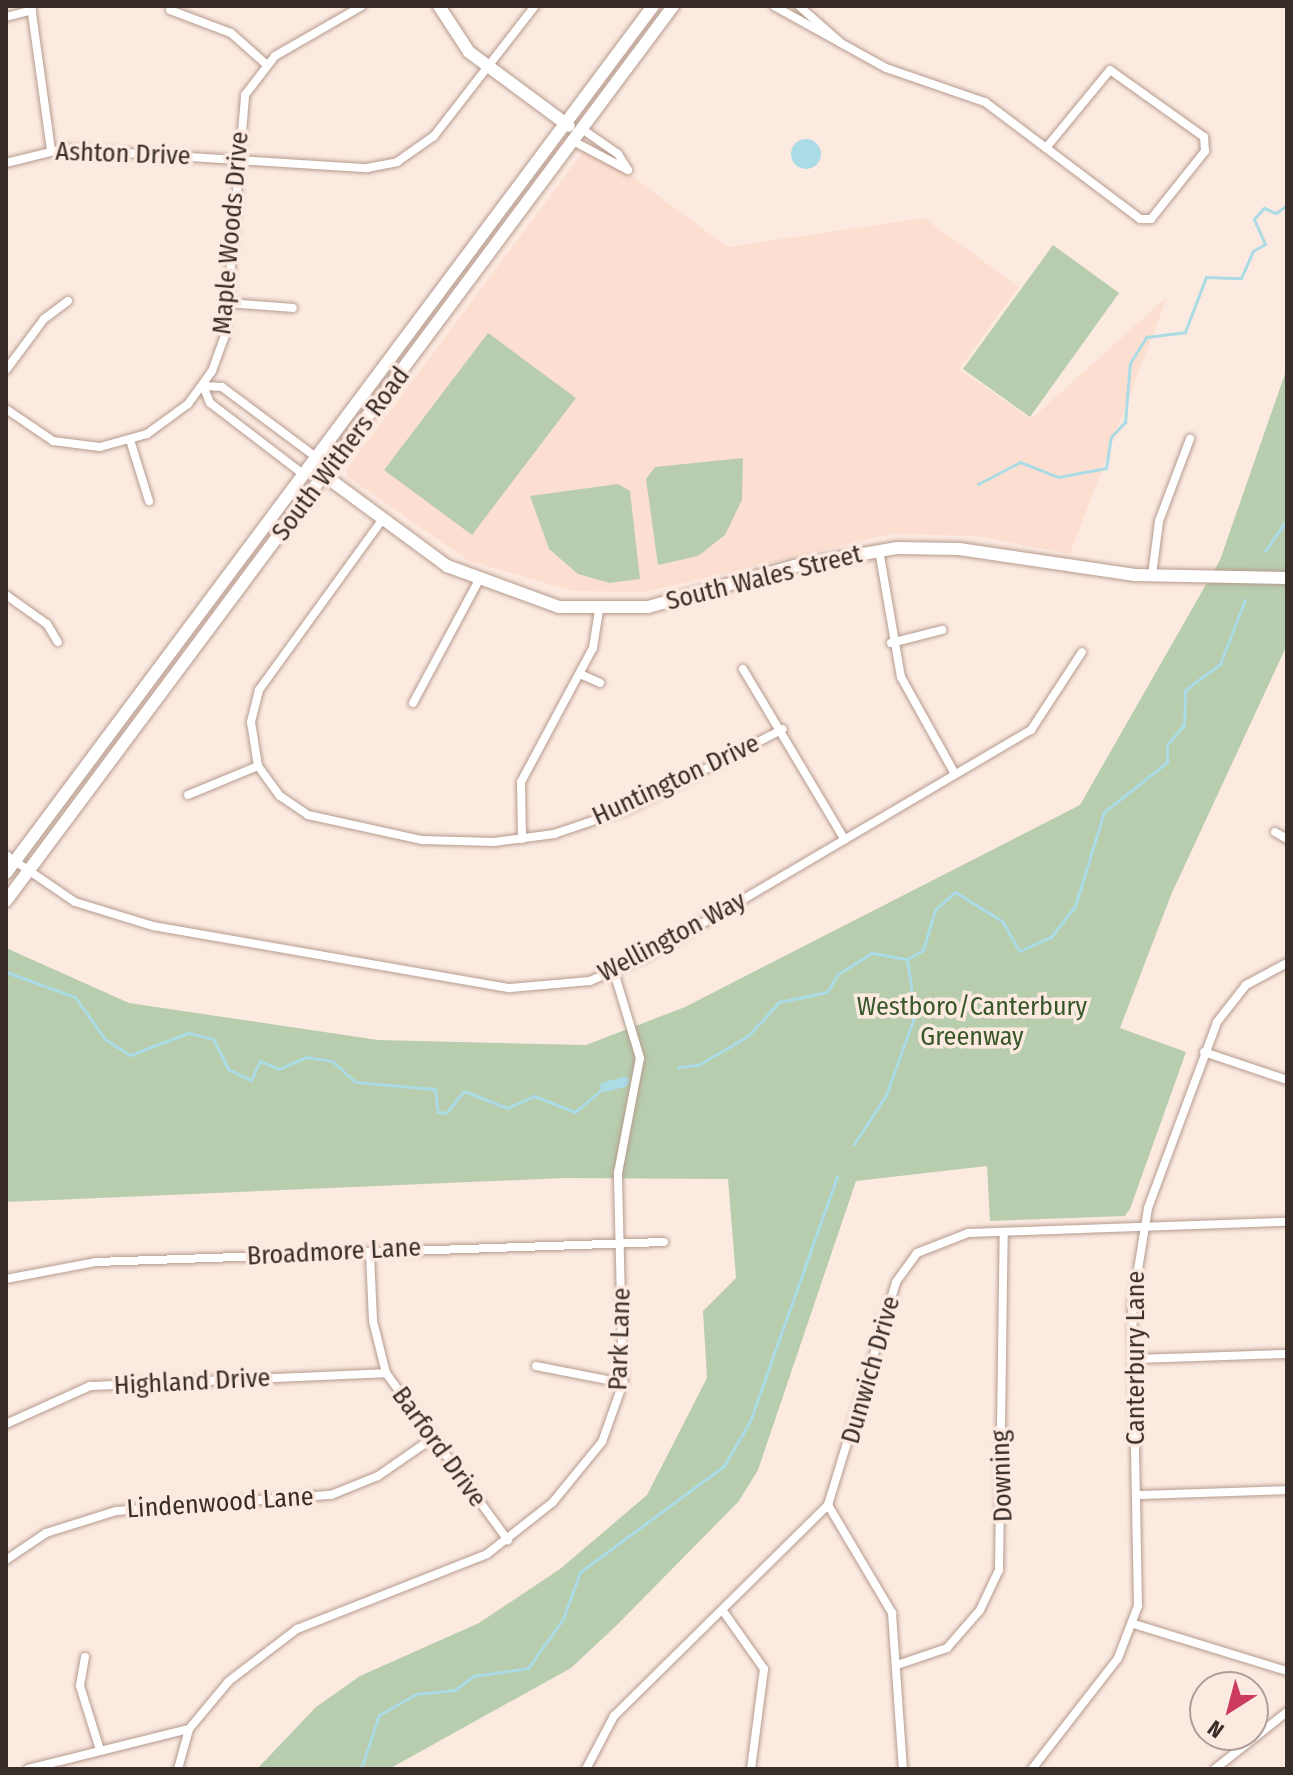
<!DOCTYPE html>
<style>
body{margin:0}
#map{position:relative;width:1293px;height:1775px;overflow:hidden;background:#fceae1;font-family:"Fira Sans Condensed",sans-serif}
div>[style]{position:absolute}
[style*='--x']{left:calc(var(--x)*1px);top:calc(var(--y)*1px);width:calc(var(--w)*1px);rotate:calc(var(--a)*1deg)}
.built>*{inset:0;background:#fddfd1}
.green>*{inset:0;background:#b7cdad}
.water>*{inset:0;background:#abdbe5}
.round{border-radius:50%}
.stream>*{height:3px;margin:-1.5px;padding:0 1.5px;transform-origin:1.5px;border-radius:1.5px;background:#abdbe5}
.canal>*{height:10px;margin:-5px;padding:0 5px;transform-origin:5px;border-radius:5px;background:#abdbe5}
.roads{filter:drop-shadow(0 0 2px #b69b8e) drop-shadow(0 0 2px #b69b8e)}
.street>*{height:8px;margin:-4px;padding:0 4px;transform-origin:4px;border-radius:4px;background:#fff}
.secondary>*{height:12px;margin:-6px;padding:0 6px;transform-origin:6px;border-radius:6px;background:#fff}
span{translate:-50% -50%;white-space:nowrap;text-align:center;line-height:1.15;-webkit-text-stroke:7px #fceae1;paint-order:stroke}
.street-label{font-size:26px;color:#382d28}
.park-label{font-size:26px;color:#385729}
.frame{position:absolute;inset:0;border:8px solid #382d28;pointer-events:none}
.north{position:absolute;left:1189px;top:1671px;width:80px;height:80px;box-sizing:border-box;background:#fceae1;border:2px solid #ae9e97;border-radius:50%;rotate:216deg;font-size:22px;font-weight:700;line-height:32px;text-align:center;color:#382d28}
.north::after{content:'';display:block;margin:auto;width:28px;height:36px;background:#cc3c60;clip-path:polygon(50% 0,100% 100%,50% 72%,0 100%)}
</style>
<div id="map">
<div class="built">
<i style="clip-path:polygon(589px 144px,727px 247px,924px 218px,1019px 287px,959px 369px,1031px 419px,1167px 297px,1070px 554px,976px 536px,891px 534px,646px 592px,573px 591px,469px 561px,348px 477px,346px 470px)"></i>
</div>
<div class="green">
<i style="clip-path:polygon(1053px 245px,1119px 293px,1030px 417px,963px 369px)"></i>
<i style="clip-path:polygon(488px 333px,576px 398px,472px 535px,384px 470px)"></i>
<i style="clip-path:polygon(1287px 368px,1287px 645px,1171px 895px,1120px 1028px,1186px 1052px,1130px 1209px,1125px 1216px,990px 1221px,987px 1166px,856px 1181px,758px 1470px,739px 1501px,616px 1626px,571px 1668px,389px 1769px,257px 1769px,316px 1707px,360px 1676px,479px 1623px,560px 1569px,647px 1495px,707px 1378px,703px 1311px,736px 1278px,728px 1179px,565px 1178px,6px 1202px,6px 948px,129px 1003px,378px 1040px,586px 1045px,685px 1007px,1080px 805px,1220px 560px)"></i>
<i style="clip-path:polygon(743px 458px,742px 500px,725px 535px,698px 556px,658px 565px,646px 479px,655px 467px)"></i>
<i style="clip-path:polygon(618px 484px,630px 491px,640px 579px,609px 583px,578px 574px,549px 549px,530px 496px)"></i>
</div>
<div class="water">
<i class="round" style="left:791px;top:139px;width:30px;height:30px"></i>
</div>
<div class="stream">
<i style="--x:1287;--y:281;--w:42;--a:90"></i>
<i style="--x:978;--y:484;--w:47;--a:-27.6"></i>
<i style="--x:1020;--y:462;--w:41;--a:21.5"></i>
<i style="--x:1058;--y:477;--w:49;--a:-10.6"></i>
<i style="--x:1106;--y:468;--w:31;--a:-81"></i>
<i style="--x:1111;--y:437;--w:21;--a:-47"></i>
<i style="--x:1125;--y:422;--w:59;--a:-85.2"></i>
<i style="--x:1130;--y:363;--w:31;--a:-58"></i>
<i style="--x:1146;--y:337;--w:39;--a:-7"></i>
<i style="--x:1185;--y:332;--w:59;--a:-69.1"></i>
<i style="--x:1206;--y:277;--w:35;--a:2"></i>
<i style="--x:1241;--y:278;--w:30;--a:-66"></i>
<i style="--x:1253;--y:251;--w:14;--a:-30"></i>
<i style="--x:1265;--y:244;--w:27;--a:-114"></i>
<i style="--x:1254;--y:219;--w:15;--a:-48"></i>
<i style="--x:1264;--y:208;--w:13;--a:23"></i>
<i style="--x:1276;--y:213;--w:14;--a:-36"></i>
<i style="--x:1265;--y:551;--w:38;--a:-55"></i>
<i style="--x:6;--y:972;--w:73;--a:19.9"></i>
<i style="--x:75;--y:997;--w:52;--a:54.5"></i>
<i style="--x:105;--y:1039;--w:30;--a:33"></i>
<i style="--x:130;--y:1055;--w:62;--a:-20.8"></i>
<i style="--x:188;--y:1033;--w:26;--a:13"></i>
<i style="--x:213;--y:1039;--w:34;--a:63"></i>
<i style="--x:228;--y:1069;--w:25;--a:26"></i>
<i style="--x:251;--y:1080;--w:21;--a:-65"></i>
<i style="--x:260;--y:1061;--w:21;--a:23"></i>
<i style="--x:279;--y:1069;--w:30;--a:-24"></i>
<i style="--x:306;--y:1057;--w:26;--a:9"></i>
<i style="--x:332;--y:1061;--w:31;--a:42"></i>
<i style="--x:355;--y:1082;--w:80;--a:5"></i>
<i style="--x:435;--y:1089;--w:23;--a:83"></i>
<i style="--x:438;--y:1112;--w:8;--a:7"></i>
<i style="--x:446;--y:1113;--w:28;--a:-51"></i>
<i style="--x:464;--y:1091;--w:46;--a:21.6"></i>
<i style="--x:507;--y:1108;--w:30;--a:-24"></i>
<i style="--x:534;--y:1096;--w:44;--a:21.3"></i>
<i style="--x:575;--y:1112;--w:39;--a:-40"></i>
<i style="--x:678;--y:1067;--w:20;--a:-6"></i>
<i style="--x:698;--y:1065;--w:58;--a:-30.1"></i>
<i style="--x:748;--y:1036;--w:46;--a:-47.6"></i>
<i style="--x:779;--y:1002;--w:49;--a:-11.8"></i>
<i style="--x:827;--y:992;--w:21;--a:-59"></i>
<i style="--x:838;--y:974;--w:40;--a:-32"></i>
<i style="--x:872;--y:953;--w:36;--a:10"></i>
<i style="--x:907;--y:959;--w:18;--a:-29"></i>
<i style="--x:923;--y:950;--w:42;--a:-73.3"></i>
<i style="--x:935;--y:910;--w:27;--a:-42"></i>
<i style="--x:955;--y:892;--w:55;--a:31.7"></i>
<i style="--x:1002;--y:921;--w:34;--a:60"></i>
<i style="--x:1019;--y:951;--w:35;--a:-24"></i>
<i style="--x:1051;--y:937;--w:39;--a:-52"></i>
<i style="--x:1075;--y:906;--w:98;--a:-72.9"></i>
<i style="--x:1104;--y:812;--w:80;--a:-38.4"></i>
<i style="--x:1167;--y:762;--w:17;--a:-90"></i>
<i style="--x:1167;--y:745;--w:26;--a:-50"></i>
<i style="--x:1184;--y:725;--w:35;--a:-88"></i>
<i style="--x:1185;--y:690;--w:44;--a:-36.6"></i>
<i style="--x:1220;--y:664;--w:69;--a:-68.7"></i>
<i style="--x:854;--y:1144;--w:59;--a:-56.9"></i>
<i style="--x:886;--y:1095;--w:85;--a:-70.1"></i>
<i style="--x:915;--y:1015;--w:57;--a:-98.1"></i>
<i style="--x:361;--y:1769;--w:57;--a:-71.6"></i>
<i style="--x:379;--y:1715;--w:43;--a:-29.6"></i>
<i style="--x:416;--y:1694;--w:39;--a:-6"></i>
<i style="--x:455;--y:1690;--w:23;--a:-38"></i>
<i style="--x:473;--y:1676;--w:56;--a:-8.3"></i>
<i style="--x:528;--y:1668;--w:60;--a:-54.5"></i>
<i style="--x:563;--y:1619;--w:50;--a:-70.1"></i>
<i style="--x:580;--y:1572;--w:179;--a:-36.4"></i>
<i style="--x:724;--y:1466;--w:52;--a:-60"></i>
<i style="--x:750;--y:1421;--w:260;--a:-70.4"></i>
</div>
<div class="canal">
<i style="--x:605;--y:1087;--w:20;--a:-15"></i>
</div>
<div class="roads">
<div class="street">
<i style="--x:31;--y:6;--w:145;--a:82.1"></i>
<i style="--x:774;--y:6;--w:128;--a:29"></i>
<i style="--x:886;--y:68;--w:105;--a:19"></i>
<i style="--x:985;--y:102;--w:194;--a:37"></i>
<i style="--x:1140;--y:219;--w:11;--a:0"></i>
<i style="--x:1151;--y:219;--w:87;--a:-51.5"></i>
<i style="--x:1205;--y:151;--w:14;--a:-94"></i>
<i style="--x:1204;--y:137;--w:115;--a:-144.5"></i>
<i style="--x:1110;--y:70;--w:101;--a:129.4"></i>
<i style="--x:799;--y:6;--w:56;--a:41.4"></i>
<i style="--x:170;--y:10;--w:65;--a:20.7"></i>
<i style="--x:231;--y:33;--w:47;--a:41.5"></i>
<i style="--x:6;--y:17;--w:27;--a:-15"></i>
<i style="--x:582;--y:129;--w:44;--a:34.8"></i>
<i style="--x:618;--y:154;--w:19;--a:58"></i>
<i style="--x:573;--y:141;--w:62;--a:27.8"></i>
<i style="--x:6;--y:163;--w:59;--a:-13.8"></i>
<i style="--x:63;--y:149;--w:305;--a:3.6"></i>
<i style="--x:367;--y:168;--w:31;--a:-11"></i>
<i style="--x:397;--y:162;--w:45;--a:-35.1"></i>
<i style="--x:434;--y:136;--w:165;--a:-52.2"></i>
<i style="--x:228;--y:303;--w:65;--a:4.4"></i>
<i style="--x:6;--y:370;--w:64;--a:-53.3"></i>
<i style="--x:44;--y:319;--w:30;--a:-37"></i>
<i style="--x:6;--y:409;--w:57;--a:34.2"></i>
<i style="--x:53;--y:441;--w:47;--a:7.3"></i>
<i style="--x:100;--y:447;--w:49;--a:-15.5"></i>
<i style="--x:147;--y:434;--w:51;--a:-36.2"></i>
<i style="--x:188;--y:404;--w:41;--a:-54"></i>
<i style="--x:212;--y:371;--w:38;--a:-70"></i>
<i style="--x:225;--y:335;--w:241;--a:-85.2"></i>
<i style="--x:245;--y:95;--w:49;--a:-52.4"></i>
<i style="--x:275;--y:56;--w:100;--a:-29.9"></i>
<i style="--x:130;--y:440;--w:64;--a:72.7"></i>
<i style="--x:303;--y:474;--w:117;--a:-142.6"></i>
<i style="--x:210;--y:403;--w:18;--a:-112"></i>
<i style="--x:203;--y:386;--w:19;--a:3"></i>
<i style="--x:222;--y:387;--w:117;--a:36.7"></i>
<i style="--x:382;--y:520;--w:210;--a:125.9"></i>
<i style="--x:259;--y:690;--w:33;--a:104"></i>
<i style="--x:251;--y:722;--w:45;--a:81"></i>
<i style="--x:258;--y:766;--w:37;--a:54"></i>
<i style="--x:280;--y:796;--w:34;--a:34"></i>
<i style="--x:308;--y:815;--w:117;--a:12.4"></i>
<i style="--x:422;--y:840;--w:72;--a:1.6"></i>
<i style="--x:494;--y:842;--w:61;--a:-7.6"></i>
<i style="--x:554;--y:834;--w:78;--a:-18.7"></i>
<i style="--x:628;--y:809;--w:174;--a:-27.3"></i>
<i style="--x:879;--y:550;--w:129;--a:80.2"></i>
<i style="--x:901;--y:677;--w:111;--a:60.9"></i>
<i style="--x:1152;--y:575;--w:54;--a:-82.6"></i>
<i style="--x:1159;--y:521;--w:88;--a:-69.3"></i>
<i style="--x:6;--y:595;--w:50;--a:35.3"></i>
<i style="--x:47;--y:624;--w:21;--a:59"></i>
<i style="--x:891;--y:643;--w:53;--a:-14.3"></i>
<i style="--x:743;--y:669;--w:199;--a:59.2"></i>
<i style="--x:580;--y:674;--w:22;--a:24"></i>
<i style="--x:413;--y:703;--w:137;--a:-61.8"></i>
<i style="--x:188;--y:795;--w:76;--a:-22.5"></i>
<i style="--x:1275;--y:832;--w:14;--a:30"></i>
<i style="--x:522;--y:839;--w:57;--a:-91"></i>
<i style="--x:521;--y:782;--w:152;--a:-61.8"></i>
<i style="--x:593;--y:648;--w:38;--a:-81"></i>
<i style="--x:6;--y:855;--w:83;--a:34.3"></i>
<i style="--x:75;--y:902;--w:82;--a:17.1"></i>
<i style="--x:153;--y:926;--w:362;--a:9.9"></i>
<i style="--x:510;--y:988;--w:80;--a:-5"></i>
<i style="--x:590;--y:981;--w:62;--a:-23.7"></i>
<i style="--x:647;--y:956;--w:446;--a:-30.5"></i>
<i style="--x:1031;--y:730;--w:93;--a:-56.8"></i>
<i style="--x:1204;--y:1052;--w:88;--a:18.6"></i>
<i style="--x:370;--y:1254;--w:67;--a:87.4"></i>
<i style="--x:373;--y:1321;--w:54;--a:76"></i>
<i style="--x:386;--y:1373;--w:207;--a:53.9"></i>
<i style="--x:6;--y:1279;--w:92;--a:-10.7"></i>
<i style="--x:96;--y:1262;--w:568;--a:-2.02"></i>
<i style="--x:1133;--y:1359;--w:154;--a:-1.9"></i>
<i style="--x:536;--y:1366;--w:89;--a:11.1"></i>
<i style="--x:6;--y:1424;--w:92;--a:-24.3"></i>
<i style="--x:90;--y:1386;--w:296;--a:-2.5"></i>
<i style="--x:1137;--y:1495;--w:150;--a:-1.9"></i>
<i style="--x:828;--y:1505;--w:126;--a:59.3"></i>
<i style="--x:892;--y:1613;--w:156;--a:86"></i>
<i style="--x:6;--y:1560;--w:48;--a:-34"></i>
<i style="--x:46;--y:1533;--w:73;--a:-17.4"></i>
<i style="--x:116;--y:1511;--w:216;--a:-4.3"></i>
<i style="--x:331;--y:1495;--w:51;--a:-22"></i>
<i style="--x:378;--y:1476;--w:63;--a:-34.7"></i>
<i style="--x:723;--y:1611;--w:71;--a:54.7"></i>
<i style="--x:764;--y:1669;--w:101;--a:97.4"></i>
<i style="--x:1134;--y:1624;--w:160;--a:17.1"></i>
<i style="--x:85;--y:1657;--w:29;--a:100"></i>
<i style="--x:80;--y:1686;--w:67;--a:72.6"></i>
<i style="--x:897;--y:1665;--w:53;--a:-18.8"></i>
<i style="--x:947;--y:1648;--w:50;--a:-49"></i>
<i style="--x:980;--y:1610;--w:44;--a:-64.6"></i>
<i style="--x:999;--y:1570;--w:338;--a:-89.2"></i>
<i style="--x:28;--y:1769;--w:166;--a:-14"></i>
<i style="--x:178;--y:1769;--w:41;--a:-74.6"></i>
<i style="--x:189;--y:1729;--w:62;--a:-50.2"></i>
<i style="--x:229;--y:1681;--w:86;--a:-37.4"></i>
<i style="--x:297;--y:1629;--w:204;--a:-21.5"></i>
<i style="--x:487;--y:1554;--w:84;--a:-38.2"></i>
<i style="--x:553;--y:1502;--w:77;--a:-50.8"></i>
<i style="--x:602;--y:1442;--w:63;--a:-70.4"></i>
<i style="--x:623;--y:1383;--w:210;--a:-91.4"></i>
<i style="--x:618;--y:1173;--w:117;--a:-79.2"></i>
<i style="--x:640;--y:1058;--w:90;--a:-106.8"></i>
<i style="--x:586;--y:1769;--w:60;--a:-62.2"></i>
<i style="--x:614;--y:1716;--w:301;--a:-44.6"></i>
<i style="--x:828;--y:1505;--w:233;--a:-73"></i>
<i style="--x:896;--y:1282;--w:36;--a:-54"></i>
<i style="--x:917;--y:1253;--w:55;--a:-21.4"></i>
<i style="--x:968;--y:1233;--w:319;--a:-2"></i>
<i style="--x:1032;--y:1769;--w:140;--a:-52.2"></i>
<i style="--x:1118;--y:1658;--w:56;--a:-69"></i>
<i style="--x:1138;--y:1606;--w:300;--a:-91.1"></i>
<i style="--x:1132;--y:1306;--w:99;--a:-80.7"></i>
<i style="--x:1148;--y:1208;--w:198;--a:-69.6"></i>
<i style="--x:1217;--y:1022;--w:47;--a:-51.9"></i>
<i style="--x:1246;--y:985;--w:47;--a:-28.2"></i>
<i style="--x:1215;--y:1769;--w:92;--a:-38.4"></i>
</div>
<div class="secondary">
<i style="--x:439;--y:6;--w:55;--a:56.9"></i>
<i style="--x:469;--y:52;--w:124;--a:36.5"></i>
<i style="--x:316;--y:457;--w:21;--a:65"></i>
<i style="--x:325;--y:476;--w:152;--a:36.4"></i>
<i style="--x:447;--y:566;--w:119;--a:20.1"></i>
<i style="--x:559;--y:607;--w:89;--a:0"></i>
<i style="--x:648;--y:607;--w:153;--a:-15.6"></i>
<i style="--x:795;--y:566;--w:104;--a:-10"></i>
<i style="--x:897;--y:548;--w:62;--a:0.9"></i>
<i style="--x:959;--y:549;--w:178;--a:8.4"></i>
<i style="--x:1135;--y:575;--w:152;--a:1.1"></i>
<i style="--x:6;--y:873;--w:1082;--a:-53.27"></i>
<i style="--x:6;--y:901;--w:1116;--a:-53.3"></i>
</div>
</div>
<div class="street-label">
<span style="left:123px;top:154px;rotate:2deg">Ashton Drive</span>
<span style="left:231px;top:233px;rotate:-85deg">Maple Woods Drive</span>
<span style="left:341px;top:454px;rotate:-53deg">South Withers Road</span>
<span style="left:764px;top:578px;rotate:-14deg">South Wales Street</span>
<span style="left:676px;top:780px;rotate:-25deg">Huntington Drive</span>
<span style="left:672px;top:937px;rotate:-28deg">Wellington Way</span>
<span style="left:334px;top:1252px;rotate:-3deg">Broadmore Lane</span>
<span style="left:620px;top:1339px;rotate:-88deg">Park Lane</span>
<span style="left:1136px;top:1358px;rotate:-90deg">Canterbury Lane</span>
<span style="left:871px;top:1370px;rotate:-74deg">Dunwich Drive</span>
<span style="left:192px;top:1382px;rotate:-3deg">Highland Drive</span>
<span style="left:439px;top:1447px;rotate:54deg">Barford Drive</span>
<span style="left:1002px;top:1476px;rotate:-92deg">Downing</span>
<span style="left:220px;top:1503px;rotate:-4deg">Lindenwood Lane</span>
</div>
<div class="park-label">
<span style="left:972px;top:1022px">Westboro/Canterbury<br>Greenway</span>
</div>
<div class="frame"></div>
<div class="north">N</div>
</div>
